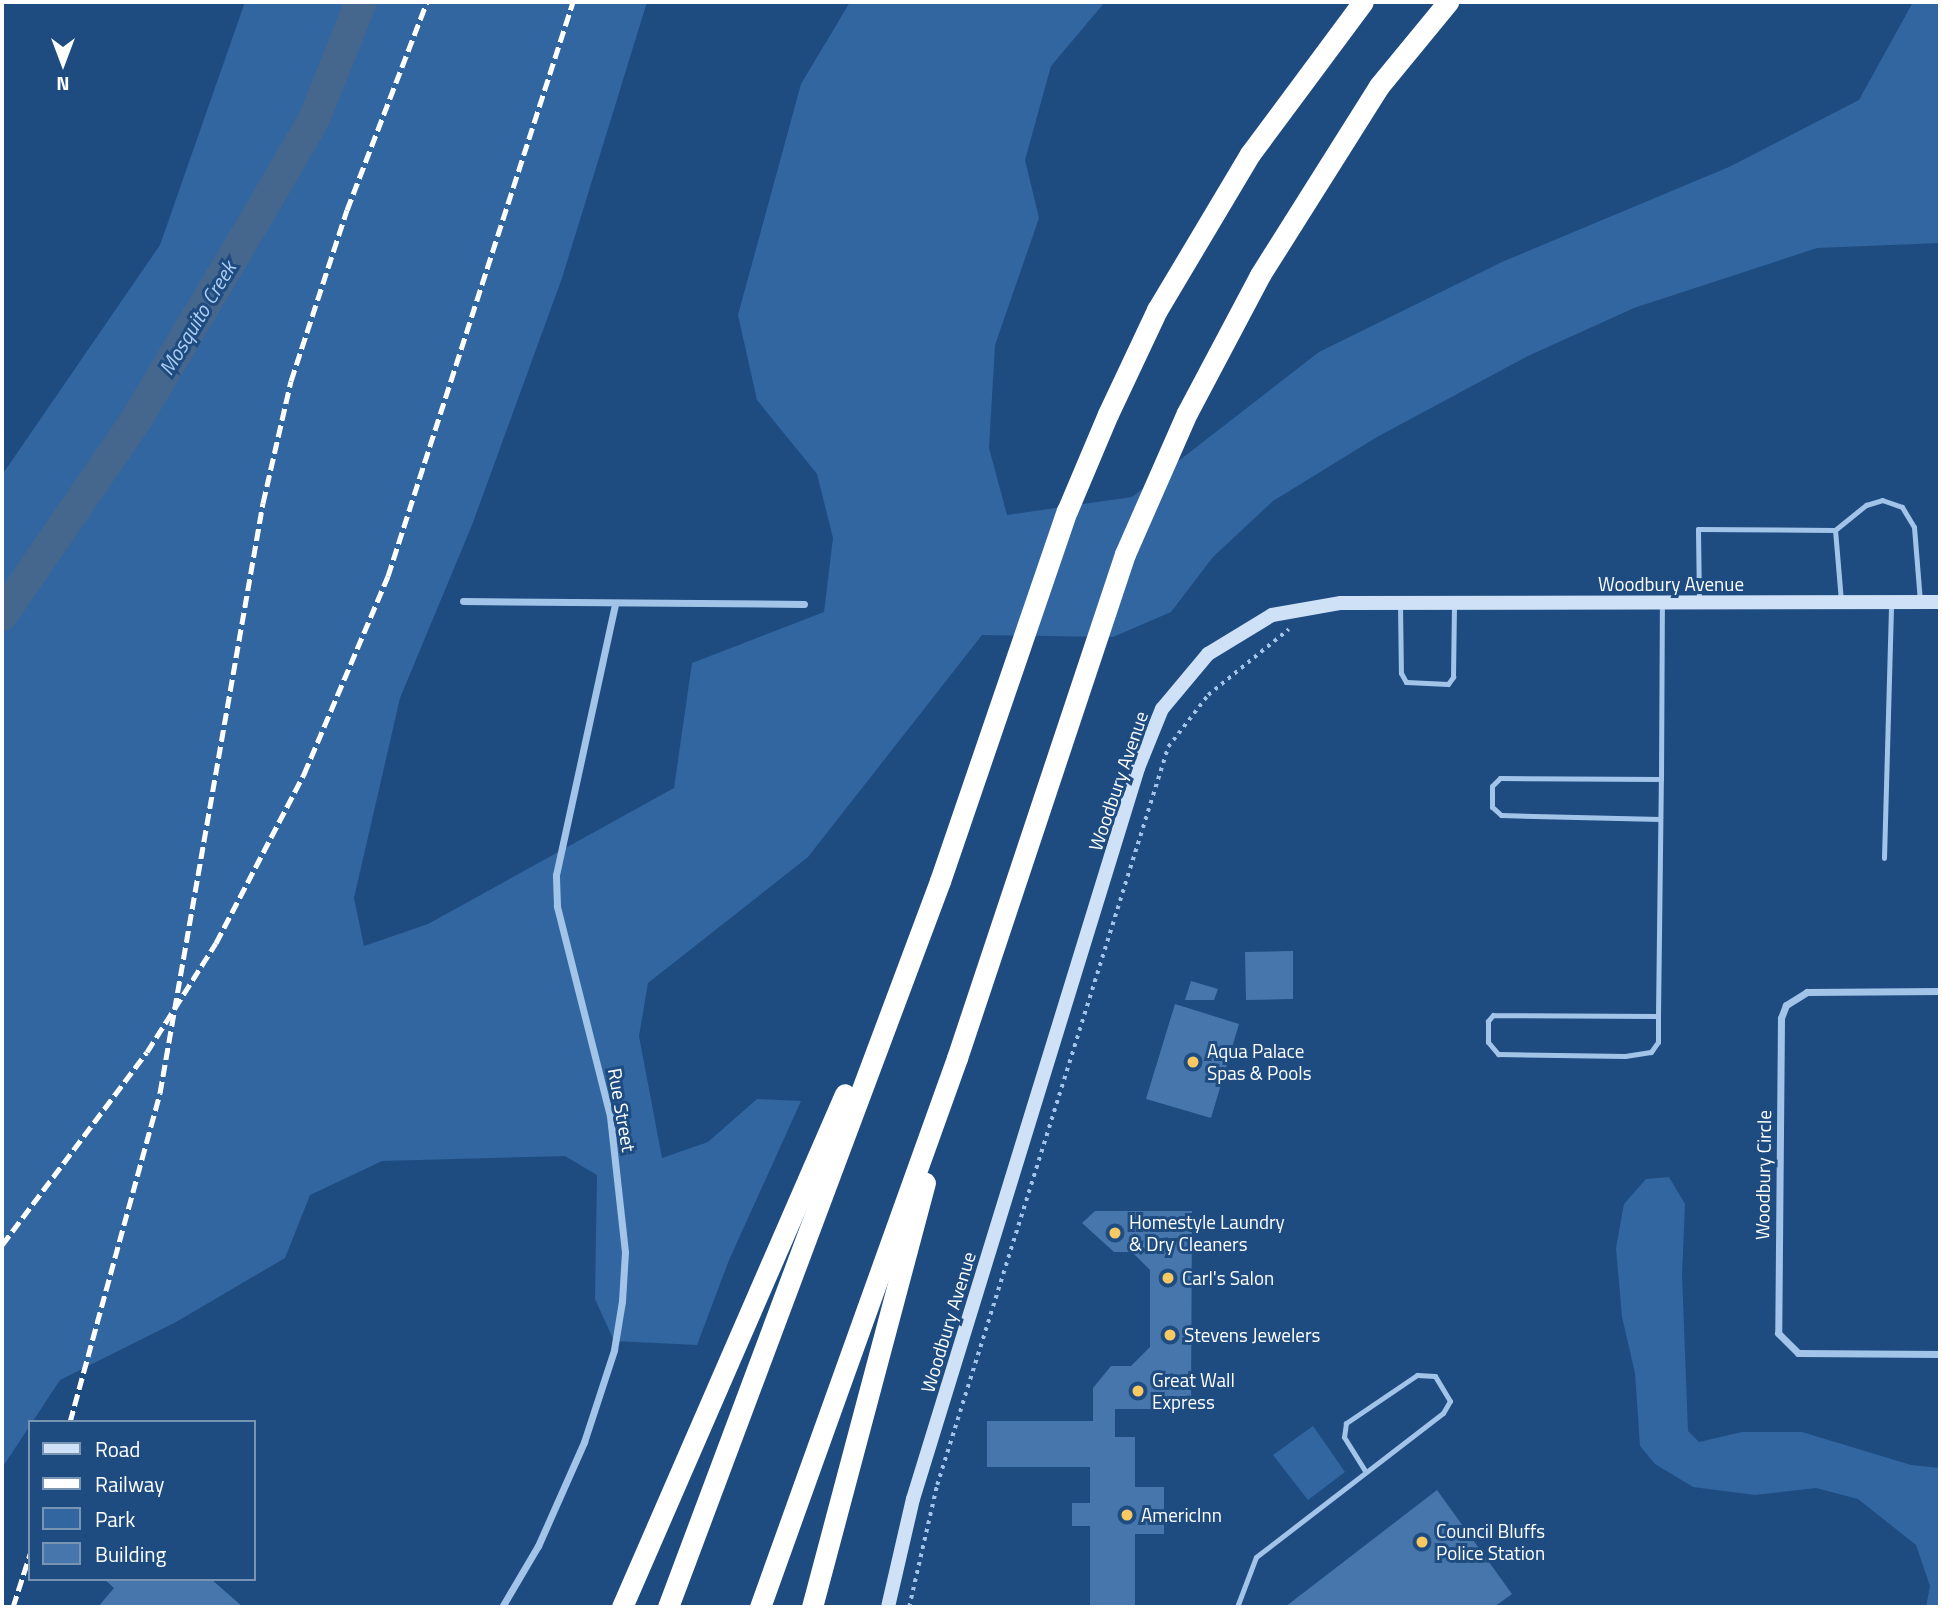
<!DOCTYPE html>
<style>
body{margin:0}
#map{position:relative;width:1942px;height:1609px;overflow:hidden;background:#1e4c81;font-family:"Titillium Web",sans-serif}
div>[style]{position:absolute}
[style*='--x']{left:calc(var(--x)*1px);top:calc(var(--y)*1px);width:calc(var(--w)*1px);rotate:calc(var(--a)*1deg)}
.green>*{inset:0;background:#3166a0}
.river>*{height:32px;margin:-16px;padding:0 16px;transform-origin:16px;border-radius:16px;background:#45678e}
.building>*{inset:0;background:#4676ab}
.path>*{height:3.5px;margin-top:-1.75px;transform-origin:0;background:repeating-linear-gradient(90deg,#a3c4e9 0 3.5px,transparent 0 8.5px)}
.lane>*{height:5px;margin:-2.5px;padding:0 2.5px;transform-origin:2.5px;border-radius:2.5px;background:#a3c4e9}
.street>*{height:7px;margin:-3.5px;padding:0 3.5px;transform-origin:3.5px;border-radius:3.5px;background:#a3c4e9}
.secondary>*{height:14px;margin:-7px;padding:0 7px;transform-origin:7px;border-radius:7px;background:#cee1f7}
.highway>*{height:21px;margin:-10.5px;padding:0 10.5px;transform-origin:10.5px;border-radius:10.5px;background:#fff}
.rail>*{height:5px;margin-top:-2.5px;transform-origin:0;background:repeating-linear-gradient(90deg,#fff 0 12px,transparent 0 17px)}
.dots>*{width:19px;height:19px;translate:-50% -50%;box-sizing:border-box;border:4px solid #1e4c81;border-radius:50%}
span{translate:-50% -50%;white-space:nowrap;text-align:center;line-height:1.15;-webkit-text-stroke:6px #1e4c81;paint-order:stroke}
.street-label{font-size:19px;color:#fff}
.poi-label{font-size:19px;color:#fff}
.left{translate:0 -50%;text-align:left}
.water-label{font-size:21px;color:#aecef1;font-style:italic}
.frame{position:absolute;inset:0;border:4px solid #fff;pointer-events:none}
.legend{position:absolute;left:28px;top:1420px;width:228px;height:161px;box-sizing:border-box;background:#1e4c81;border:2px solid #7894b3;margin:0;padding:9px 12px;list-style:none;font-size:21px;color:#fff}
.legend li{display:flex;align-items:center;gap:14px;height:35px}
.legend b{width:35px;border:2px solid #7894b3}
.north{position:absolute;left:28px;top:28px;width:70px;height:70px;-webkit-text-stroke:5px #1e4c81;paint-order:stroke;rotate:180deg;font-size:19px;font-weight:700;line-height:28px;text-align:center;color:#fff}
.north::after{content:'';display:block;margin:auto;width:24px;height:32px;background:#fff;clip-path:polygon(50% 0,100% 100%,50% 72%,0 100%)}
</style>
<div id="map">
<div class="green">
<i style="clip-path:polygon(245px 2px,647px 2px,562px 278px,472px 525px,400px 698px,354px 898px,364px 946px,428px 924px,674px 788px,692px 663px,824px 612px,833px 538px,817px 474px,757px 400px,738px 315px,801px 84px,850px 2px,1105px 2px,1051px 66px,1025px 160px,1039px 218px,995px 345px,989px 448px,1007px 515px,1132px 497px,1319px 352px,1502px 262px,1729px 167px,1859px 100px,1913px 2px,1940px 2px,1940px 243px,1817px 248px,1634px 308px,1528px 356px,1377px 437px,1273px 501px,1213px 557px,1171px 612px,1113px 637px,982px 635px,808px 857px,648px 983px,639px 1036px,662px 1158px,708px 1142px,757px 1099px,801px 1101px,729px 1260px,697px 1345px,614px 1341px,595px 1299px,597px 1175px,565px 1156px,382px 1161px,310px 1195px,285px 1258px,176px 1322px,60px 1380px,2px 1468px,2px 475px,160px 245px)"></i>
<i style="clip-path:polygon(1669px 1177px,1685px 1204px,1682px 1275px,1688px 1431px,1699px 1442px,1742px 1432px,1802px 1432px,1911px 1465px,1940px 1468px,1940px 1607px,1926px 1607px,1930px 1586px,1916px 1545px,1858px 1499px,1816px 1488px,1755px 1495px,1693px 1487px,1655px 1464px,1640px 1446px,1635px 1373px,1622px 1317px,1616px 1248px,1624px 1204px,1646px 1179px)"></i>
<i style="clip-path:polygon(1313px 1426px,1345px 1472px,1308px 1500px,1273px 1455px)"></i>
</div>
<div class="river">
<i style="--x:2;--y:615;--w:237;--a:-55.5"></i>
<i style="--x:136;--y:420;--w:222;--a:-59.2"></i>
<i style="--x:250;--y:229;--w:127;--a:-59.8"></i>
<i style="--x:314;--y:119;--w:126;--a:-68.1"></i>
</div>
<div class="building">
<i style="clip-path:polygon(1293px 951px,1293px 999px,1246px 1000px,1245px 952px)"></i>
<i style="clip-path:polygon(1191px 981px,1218px 989px,1214px 1000px,1185px 1000px)"></i>
<i style="clip-path:polygon(1175px 1004px,1239px 1024px,1211px 1118px,1146px 1099px)"></i>
<i style="clip-path:polygon(1095px 1211px,1192px 1211px,1191px 1409px,1115px 1409px,1115px 1437px,1135px 1437px,1135px 1487px,1164px 1487px,1164px 1534px,1135px 1534px,1135px 1607px,1090px 1607px,1090px 1526px,1072px 1526px,1072px 1503px,1090px 1503px,1090px 1467px,987px 1467px,987px 1421px,1093px 1421px,1093px 1388px,1111px 1366px,1131px 1366px,1150px 1347px,1150px 1270px,1132px 1252px,1114px 1252px,1082px 1223px)"></i>
<i style="clip-path:polygon(1437px 1490px,1512px 1594px,1494px 1607px,1285px 1607px)"></i>
<i style="clip-path:polygon(104px 1579px,211px 1579px,243px 1607px,98px 1607px,114px 1588px)"></i>
</div>
<div class="path">
<i style="--x:909;--y:1607;--w:125;--a:-77.1"></i>
<i style="--x:937;--y:1485;--w:773;--a:-72.62"></i>
<i style="--x:1168;--y:747;--w:66;--a:-52.4"></i>
<i style="--x:1208;--y:695;--w:104;--a:-39.2"></i>
</div>
<div class="lane">
<i style="--x:1841;--y:601;--w:71;--a:-94.8"></i>
<i style="--x:1835;--y:530;--w:40;--a:-39"></i>
<i style="--x:1866;--y:505;--w:17;--a:-17"></i>
<i style="--x:1882;--y:500;--w:21;--a:19"></i>
<i style="--x:1902;--y:507;--w:23;--a:59"></i>
<i style="--x:1914;--y:527;--w:75;--a:85.4"></i>
<i style="--x:1699;--y:602;--w:73;--a:-90.8"></i>
<i style="--x:1698;--y:529;--w:137;--a:0.4"></i>
<i style="--x:1400;--y:605;--w:68;--a:89.2"></i>
<i style="--x:1401;--y:673;--w:10;--a:61"></i>
<i style="--x:1406;--y:682;--w:42;--a:2.7"></i>
<i style="--x:1448;--y:684;--w:9;--a:-54"></i>
<i style="--x:1453;--y:677;--w:74;--a:-89.2"></i>
<i style="--x:1660;--y:819;--w:159;--a:-178.6"></i>
<i style="--x:1501;--y:815;--w:12;--a:-138"></i>
<i style="--x:1492;--y:807;--w:21;--a:-90"></i>
<i style="--x:1492;--y:786;--w:11;--a:-45"></i>
<i style="--x:1500;--y:778;--w:161;--a:0.4"></i>
<i style="--x:1884;--y:858;--w:253;--a:-88.4"></i>
<i style="--x:1658;--y:1016;--w:165;--a:-179.7"></i>
<i style="--x:1493;--y:1015;--w:8;--a:130"></i>
<i style="--x:1488;--y:1021;--w:21;--a:90"></i>
<i style="--x:1488;--y:1042;--w:16;--a:50"></i>
<i style="--x:1498;--y:1054;--w:127;--a:0.9"></i>
<i style="--x:1625;--y:1056;--w:26;--a:-9"></i>
<i style="--x:1651;--y:1052;--w:12;--a:-55"></i>
<i style="--x:1658;--y:1042;--w:26;--a:-90"></i>
<i style="--x:1658;--y:1016;--w:237;--a:-89.3"></i>
<i style="--x:1661;--y:779;--w:176;--a:-89.7"></i>
<i style="--x:1237;--y:1607;--w:53;--a:-69.2"></i>
<i style="--x:1256;--y:1557;--w:236;--a:-37.6"></i>
<i style="--x:1443;--y:1413;--w:14;--a:-60"></i>
<i style="--x:1450;--y:1401;--w:29;--a:-121"></i>
<i style="--x:1435;--y:1376;--w:18;--a:-177"></i>
<i style="--x:1417;--y:1375;--w:86;--a:145.9"></i>
<i style="--x:1346;--y:1423;--w:14;--a:98"></i>
<i style="--x:1344;--y:1437;--w:39;--a:58"></i>
</div>
<div class="street">
<i style="--x:463;--y:601;--w:341;--a:0.5"></i>
<i style="--x:1940;--y:991;--w:133;--a:179.6"></i>
<i style="--x:1807;--y:992;--w:25;--a:148"></i>
<i style="--x:1786;--y:1005;--w:14;--a:111"></i>
<i style="--x:1781;--y:1018;--w:315;--a:90.5"></i>
<i style="--x:1778;--y:1333;--w:28;--a:45"></i>
<i style="--x:1798;--y:1353;--w:142;--a:0.4"></i>
<i style="--x:502;--y:1607;--w:71;--a:-59.5"></i>
<i style="--x:538;--y:1546;--w:114;--a:-66.1"></i>
<i style="--x:584;--y:1442;--w:97;--a:-71.9"></i>
<i style="--x:614;--y:1350;--w:50;--a:-80.7"></i>
<i style="--x:622;--y:1301;--w:49;--a:-86.5"></i>
<i style="--x:625;--y:1252;--w:137;--a:-96.3"></i>
<i style="--x:610;--y:1116;--w:217;--a:-104.2"></i>
<i style="--x:557;--y:906;--w:31;--a:-92"></i>
<i style="--x:556;--y:875;--w:277;--a:-77.7"></i>
</div>
<div class="secondary">
<i style="--x:888;--y:1607;--w:111;--a:-77"></i>
<i style="--x:913;--y:1499;--w:765;--a:-72.89"></i>
<i style="--x:1138;--y:768;--w:64;--a:-67.9"></i>
<i style="--x:1162;--y:709;--w:72;--a:-50.1"></i>
<i style="--x:1208;--y:654;--w:75;--a:-31.4"></i>
<i style="--x:1272;--y:615;--w:70;--a:-9.9"></i>
<i style="--x:1341;--y:603;--w:599;--a:-0.1"></i>
</div>
<div class="highway">
<i style="--x:622;--y:1607;--w:559;--a:-66.51"></i>
<i style="--x:668;--y:1607;--w:775;--a:-69.46"></i>
<i style="--x:940;--y:881;--w:391;--a:-71.1"></i>
<i style="--x:1067;--y:511;--w:105;--a:-67.1"></i>
<i style="--x:1108;--y:414;--w:115;--a:-64.8"></i>
<i style="--x:1157;--y:310;--w:182;--a:-59.2"></i>
<i style="--x:1250;--y:154;--w:189;--a:-53.4"></i>
<i style="--x:760;--y:1607;--w:583;--a:-70.26"></i>
<i style="--x:957;--y:1058;--w:531;--a:-71.57"></i>
<i style="--x:1125;--y:554;--w:154;--a:-66.3"></i>
<i style="--x:1187;--y:413;--w:156;--a:-62.1"></i>
<i style="--x:1260;--y:275;--w:223;--a:-57.8"></i>
<i style="--x:1379;--y:86;--w:109;--a:-50.6"></i>
<i style="--x:812;--y:1607;--w:439;--a:-75.1"></i>
</div>
<div class="rail">
<i style="--x:2;--y:1245;--w:241;--a:-53.1"></i>
<i style="--x:147;--y:1052;--w:129;--a:-57.7"></i>
<i style="--x:216;--y:943;--w:191;--a:-62.5"></i>
<i style="--x:304;--y:774;--w:215;--a:-67"></i>
<i style="--x:388;--y:576;--w:603;--a:-72.14"></i>
<i style="--x:70;--y:1422;--w:341;--a:-74.7"></i>
<i style="--x:160;--y:1093;--w:599;--a:-80.1"></i>
<i style="--x:263;--y:503;--w:125;--a:-77.1"></i>
<i style="--x:291;--y:381;--w:180;--a:-71.9"></i>
<i style="--x:347;--y:210;--w:223;--a:-69"></i>
<i style="--x:13;--y:1607;--w:56;--a:-72.2"></i>
</div>
<div class="dots">
<i style="left:1193px;top:1062px;background:#f8c962"></i>
<i style="left:1115px;top:1233px;background:#f8c962"></i>
<i style="left:1168px;top:1278px;background:#f8c962"></i>
<i style="left:1170px;top:1335px;background:#f8c962"></i>
<i style="left:1138px;top:1391px;background:#f8c962"></i>
<i style="left:1127px;top:1515px;background:#f8c962"></i>
<i style="left:1422px;top:1542px;background:#f8c962"></i>
</div>
<div class="street-label">
<span style="left:1671px;top:584px">Woodbury Avenue</span>
<span style="left:1118px;top:781px;rotate:-71deg">Woodbury Avenue</span>
<span style="left:622px;top:1110px;rotate:80deg">Rue Street</span>
<span style="left:1763px;top:1175px;rotate:-89deg">Woodbury Circle</span>
<span style="left:948px;top:1322px;rotate:-73deg">Woodbury Avenue</span>
</div>
<div class="poi-label">
<span class="left" style="left:1207px;top:1062px">Aqua Palace<br>Spas &amp; Pools</span>
<span class="left" style="left:1129px;top:1233px">Homestyle Laundry<br>&amp; Dry Cleaners</span>
<span class="left" style="left:1182px;top:1278px">Carl's Salon</span>
<span class="left" style="left:1184px;top:1335px">Stevens Jewelers</span>
<span class="left" style="left:1152px;top:1391px">Great Wall<br>Express</span>
<span class="left" style="left:1141px;top:1515px">AmericInn</span>
<span class="left" style="left:1436px;top:1542px">Council Bluffs<br>Police Station</span>
</div>
<div class="water-label">
<span style="left:197px;top:318px;rotate:-59deg">Mosquito Creek</span>
</div>
<div class="frame"></div>
<ul class="legend">
<li><b style="height:9px;background:#cee1f7"></b>Road</li>
<li><b style="height:9px;background:#fff"></b>Railway</li>
<li><b style="height:19px;background:#3166a0"></b>Park</li>
<li><b style="height:19px;background:#4676ab"></b>Building</li>
</ul>
<div class="north">N</div>
</div>
